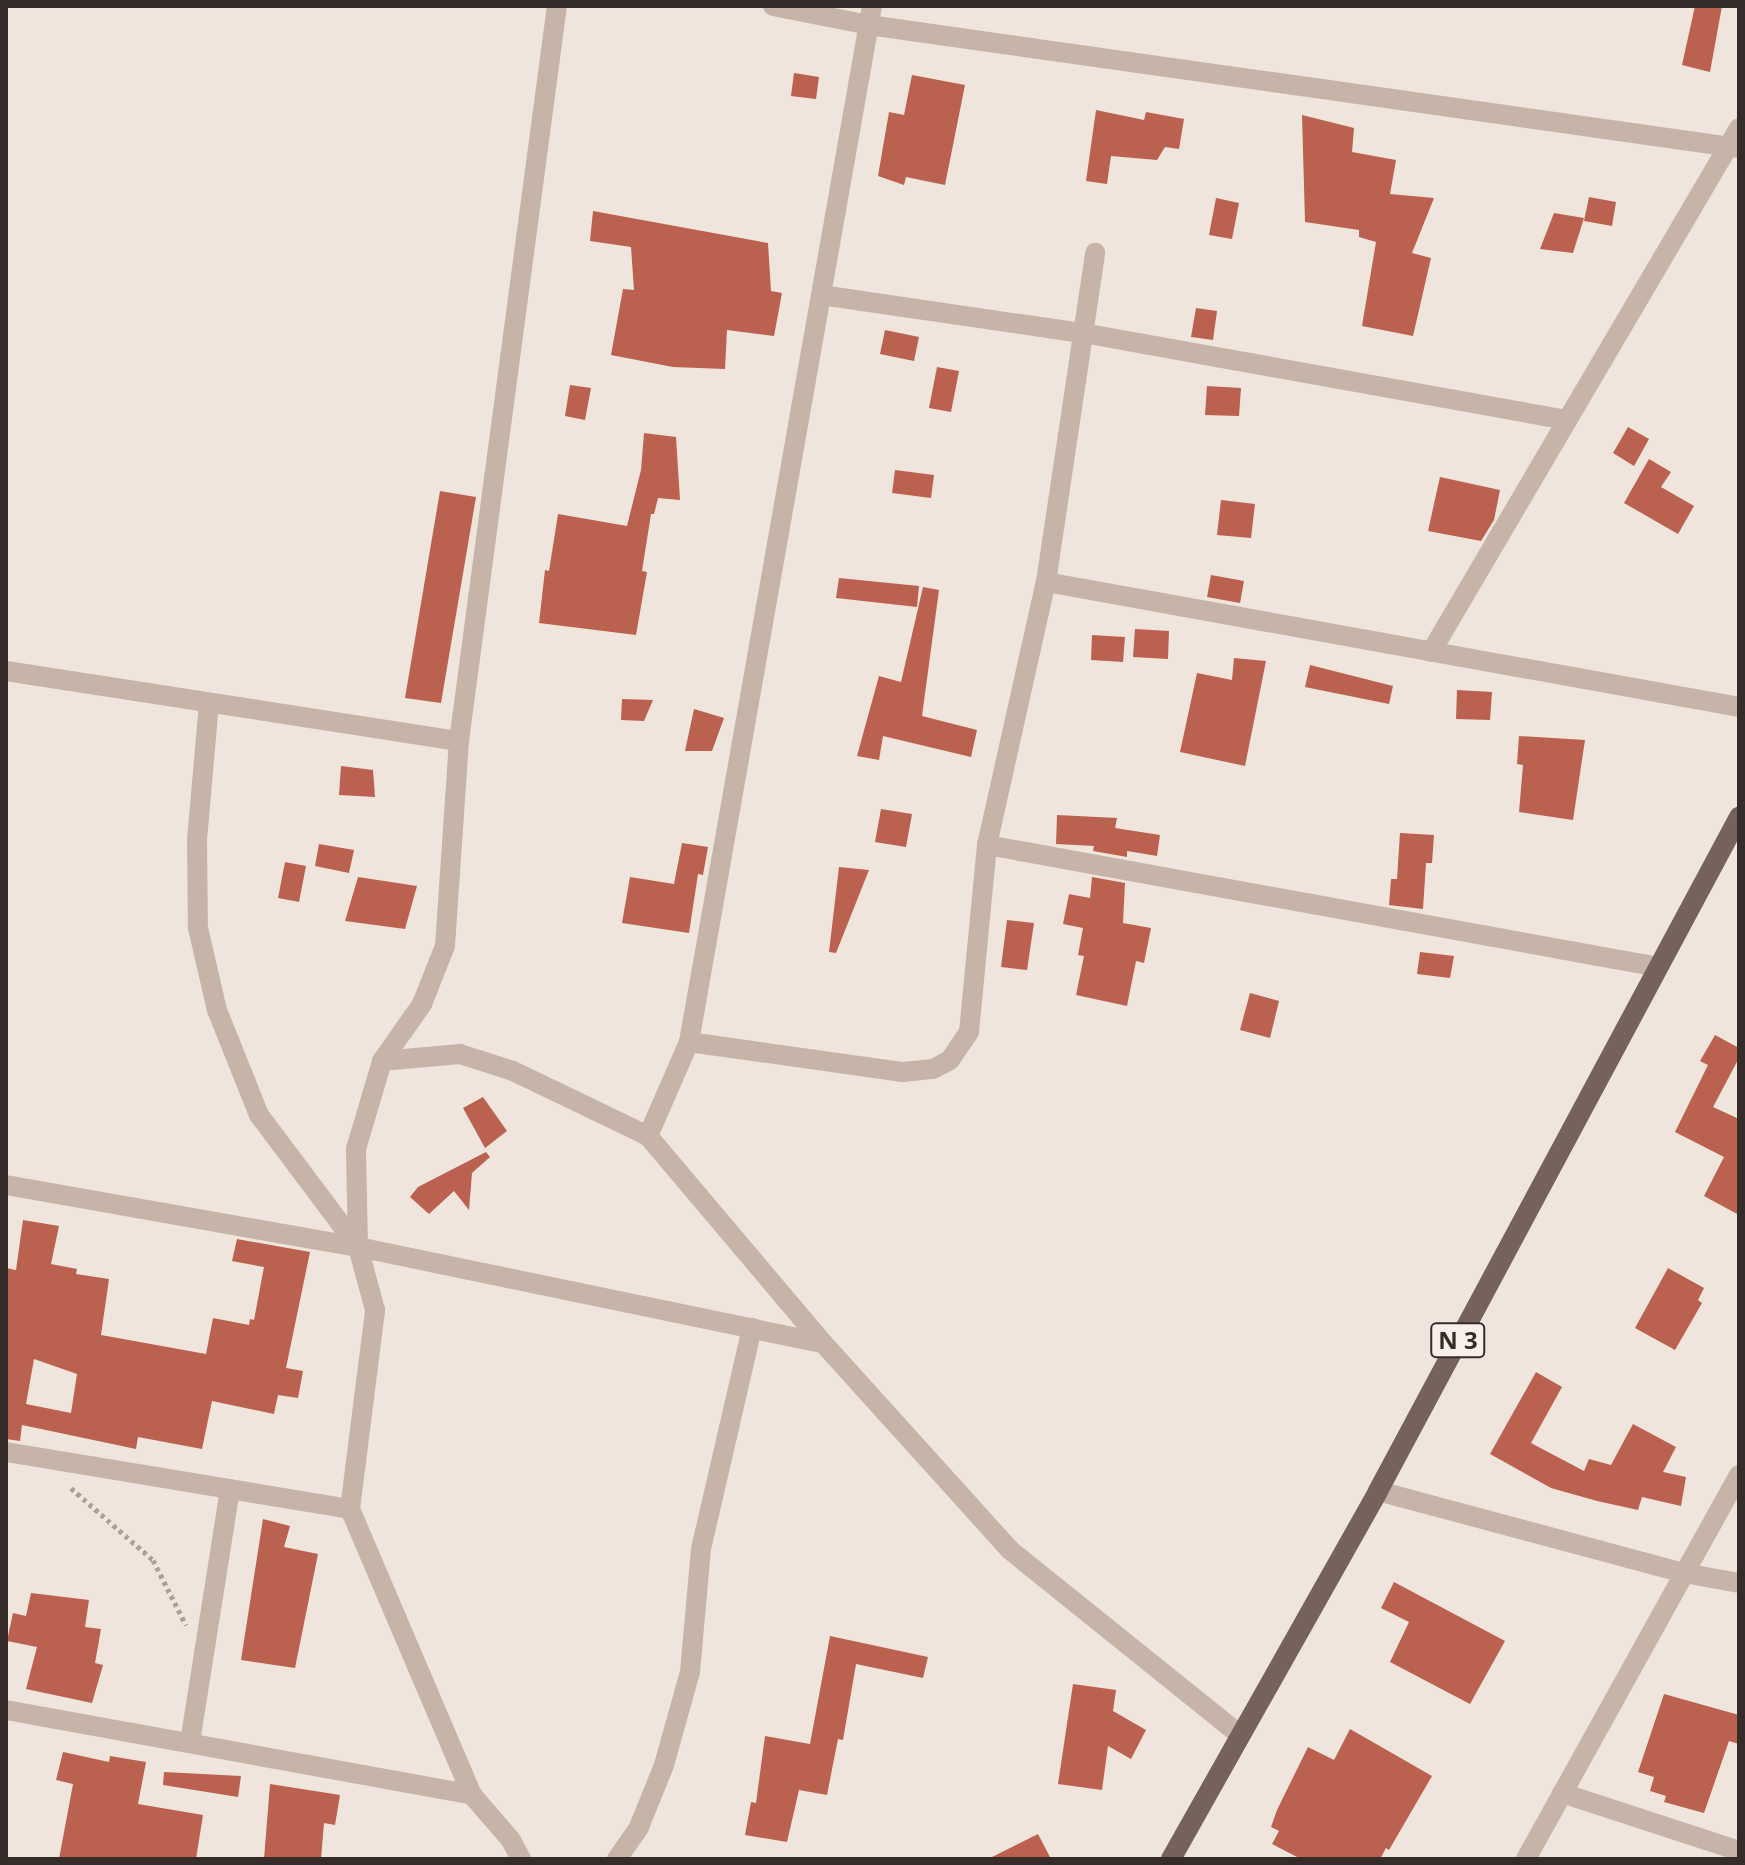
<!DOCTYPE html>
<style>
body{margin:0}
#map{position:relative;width:1745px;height:1865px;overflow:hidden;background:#f0e5dc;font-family:"Noto Sans",sans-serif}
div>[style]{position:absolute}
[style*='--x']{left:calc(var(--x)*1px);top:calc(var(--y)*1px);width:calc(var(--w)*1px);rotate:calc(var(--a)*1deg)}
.building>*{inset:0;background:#bb614f}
.path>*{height:5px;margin-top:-2.5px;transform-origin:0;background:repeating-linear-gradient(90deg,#b29f94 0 4px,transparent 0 8px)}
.minor>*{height:20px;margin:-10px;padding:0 10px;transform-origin:10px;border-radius:10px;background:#c7b4a9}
.primary>*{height:20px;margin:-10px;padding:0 10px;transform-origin:10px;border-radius:10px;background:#75625b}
span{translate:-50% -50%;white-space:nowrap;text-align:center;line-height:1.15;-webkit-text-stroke:6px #f8efe8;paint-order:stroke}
.shield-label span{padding:2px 6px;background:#f8efe8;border:2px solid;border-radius:6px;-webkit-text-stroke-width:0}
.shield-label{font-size:24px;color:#352b29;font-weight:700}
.frame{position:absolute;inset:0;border:8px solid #352b29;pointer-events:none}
</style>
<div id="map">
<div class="building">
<i style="clip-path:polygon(1695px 6px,1722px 6px,1710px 72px,1682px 65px)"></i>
<i style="clip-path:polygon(794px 73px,819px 77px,816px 99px,791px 96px)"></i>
<i style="clip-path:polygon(912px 75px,965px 85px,945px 185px,906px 177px,904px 185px,878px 176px,889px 112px,904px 115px)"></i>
<i style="clip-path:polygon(1096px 110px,1144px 120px,1146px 112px,1184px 119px,1179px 149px,1165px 147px,1157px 160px,1111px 156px,1107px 184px,1086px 181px)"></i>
<i style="clip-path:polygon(1302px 115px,1354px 128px,1352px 152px,1396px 160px,1390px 194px,1434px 198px,1412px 253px,1431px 258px,1413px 336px,1362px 326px,1376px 242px,1359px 237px,1359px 230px,1305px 222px)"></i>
<i style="clip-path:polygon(1589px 197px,1616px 202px,1612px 226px,1584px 221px)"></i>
<i style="clip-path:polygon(1216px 198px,1239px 203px,1232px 239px,1209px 235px)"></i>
<i style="clip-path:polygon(593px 211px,768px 243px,771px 291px,782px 293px,774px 336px,727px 330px,725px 369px,673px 367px,611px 355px,623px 289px,634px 290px,631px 247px,590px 241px)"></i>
<i style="clip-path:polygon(1554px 213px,1584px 218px,1573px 253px,1540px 249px)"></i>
<i style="clip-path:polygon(1196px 308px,1217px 311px,1213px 340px,1191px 337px)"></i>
<i style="clip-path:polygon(885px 330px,919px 337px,914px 361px,880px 354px)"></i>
<i style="clip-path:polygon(937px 367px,959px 371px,951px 412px,929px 408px)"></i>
<i style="clip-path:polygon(570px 385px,591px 388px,585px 420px,565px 416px)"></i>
<i style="clip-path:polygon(1207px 386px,1241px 388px,1239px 416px,1205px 415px)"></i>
<i style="clip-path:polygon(1628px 427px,1649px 439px,1634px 466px,1613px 453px)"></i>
<i style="clip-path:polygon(644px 433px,676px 437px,680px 500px,658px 498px,654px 514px,651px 514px,642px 571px,647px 572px,636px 635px,539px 623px,545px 570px,549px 571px,558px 514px,627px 526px,641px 470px)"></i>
<i style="clip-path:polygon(1649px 459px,1671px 472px,1661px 487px,1694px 506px,1678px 534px,1624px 503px)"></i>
<i style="clip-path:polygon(895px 470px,934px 475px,931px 498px,892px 493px)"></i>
<i style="clip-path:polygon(1440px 477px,1500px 490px,1494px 520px,1481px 541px,1428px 531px)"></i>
<i style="clip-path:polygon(440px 491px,476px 497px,441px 703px,405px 698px)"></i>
<i style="clip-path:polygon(1221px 500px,1255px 504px,1251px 538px,1217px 535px)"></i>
<i style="clip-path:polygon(1211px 575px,1244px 581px,1240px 603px,1207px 597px)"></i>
<i style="clip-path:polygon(839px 578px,919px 586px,917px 607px,836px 598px)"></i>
<i style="clip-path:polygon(923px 587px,939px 590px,922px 716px,977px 730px,971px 757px,883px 736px,879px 760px,857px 756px,879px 676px,901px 682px)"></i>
<i style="clip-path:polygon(1135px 629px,1169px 631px,1168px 659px,1133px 657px)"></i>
<i style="clip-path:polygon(1092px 635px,1125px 637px,1123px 662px,1091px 660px)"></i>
<i style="clip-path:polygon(1234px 658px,1266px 661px,1245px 766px,1180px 752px,1197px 673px,1232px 680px)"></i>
<i style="clip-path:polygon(1310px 665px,1393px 686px,1389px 704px,1305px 687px)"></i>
<i style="clip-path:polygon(1457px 690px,1492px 692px,1490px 720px,1456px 719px)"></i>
<i style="clip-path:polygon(622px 699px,653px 700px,644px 721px,621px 720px)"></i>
<i style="clip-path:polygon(694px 709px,724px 718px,712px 751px,685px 751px)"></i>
<i style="clip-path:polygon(1519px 736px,1585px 740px,1573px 820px,1519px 812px,1523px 765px,1517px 764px)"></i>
<i style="clip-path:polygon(341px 766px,373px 770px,375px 797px,339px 795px)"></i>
<i style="clip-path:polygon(881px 809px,912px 814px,906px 847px,875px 842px)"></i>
<i style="clip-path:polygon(1057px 815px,1117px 818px,1115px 828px,1160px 835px,1157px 856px,1127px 851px,1127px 857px,1093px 851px,1094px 846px,1056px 844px)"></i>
<i style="clip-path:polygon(1400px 833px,1434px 835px,1432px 863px,1426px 863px,1423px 909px,1389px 905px,1391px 879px,1397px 879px)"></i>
<i style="clip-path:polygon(682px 843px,708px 847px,703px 875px,698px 874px,689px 933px,622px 923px,630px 877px,674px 884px)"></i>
<i style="clip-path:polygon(319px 844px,354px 850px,349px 873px,315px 866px)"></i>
<i style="clip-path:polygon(285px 862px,306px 866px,299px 902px,278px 898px)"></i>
<i style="clip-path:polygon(839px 867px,869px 870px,836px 953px,829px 952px)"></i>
<i style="clip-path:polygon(358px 877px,417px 886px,405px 929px,345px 921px)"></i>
<i style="clip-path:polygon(1092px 877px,1125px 883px,1123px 923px,1151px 928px,1144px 963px,1136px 961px,1127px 1006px,1076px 995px,1084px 956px,1078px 955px,1083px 928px,1063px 924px,1069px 894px,1090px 898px)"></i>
<i style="clip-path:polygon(1007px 920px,1034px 923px,1027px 970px,1001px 967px)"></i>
<i style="clip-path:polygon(1420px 952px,1454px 956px,1450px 978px,1417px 974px)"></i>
<i style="clip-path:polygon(1250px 993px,1279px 1001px,1270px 1038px,1240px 1030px)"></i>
<i style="clip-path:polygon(1715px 1035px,1739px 1048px,1739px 1058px,1713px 1107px,1739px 1119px,1739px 1215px,1704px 1196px,1724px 1157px,1675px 1132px,1708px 1065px,1700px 1061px)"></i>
<i style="clip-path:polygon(483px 1097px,507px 1131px,485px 1148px,463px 1108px)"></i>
<i style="clip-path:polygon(486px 1152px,490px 1157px,472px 1173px,469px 1210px,454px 1191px,429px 1214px,410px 1197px,418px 1187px)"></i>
<i style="clip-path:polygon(evenodd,23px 1220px,59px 1226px,51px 1264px,77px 1269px,76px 1274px,109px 1279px,101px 1335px,206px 1354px,213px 1318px,249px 1325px,250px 1319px,254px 1320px,264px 1267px,232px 1261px,237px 1239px,310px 1252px,286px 1368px,303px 1371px,298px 1398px,278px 1395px,274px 1414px,212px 1401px,202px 1449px,138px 1437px,136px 1449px,22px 1425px,20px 1441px,6px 1439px,6px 1268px,16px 1270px,23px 1220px,34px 1359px,77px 1374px,71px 1413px,26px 1404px,34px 1359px)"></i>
<i style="clip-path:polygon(1668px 1268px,1704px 1288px,1698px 1300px,1702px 1303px,1675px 1350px,1635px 1328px)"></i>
<i style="clip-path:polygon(1536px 1372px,1562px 1387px,1531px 1443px,1584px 1471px,1589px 1459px,1611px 1465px,1633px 1424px,1676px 1447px,1663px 1472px,1686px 1477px,1681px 1506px,1642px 1497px,1638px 1510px,1597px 1501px,1551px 1488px,1490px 1454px)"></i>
<i style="clip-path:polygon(263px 1519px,290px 1526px,284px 1547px,318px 1554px,295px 1668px,241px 1660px)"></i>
<i style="clip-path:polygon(1394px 1582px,1505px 1641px,1470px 1704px,1390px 1662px,1409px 1622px,1381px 1608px)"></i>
<i style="clip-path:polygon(31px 1593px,89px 1600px,85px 1627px,101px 1629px,95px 1663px,103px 1665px,92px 1703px,26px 1689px,37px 1647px,7px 1641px,13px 1613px,26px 1616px)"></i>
<i style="clip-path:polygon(830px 1636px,928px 1657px,923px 1678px,856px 1664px,843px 1740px,838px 1739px,827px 1795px,799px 1790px,787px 1842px,745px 1835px,751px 1802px,756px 1803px,765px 1736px,810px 1744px)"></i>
<i style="clip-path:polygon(1073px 1684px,1116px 1690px,1113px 1711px,1146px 1730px,1131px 1759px,1108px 1746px,1102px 1790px,1058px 1784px)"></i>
<i style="clip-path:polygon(1664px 1694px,1739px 1715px,1739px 1744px,1729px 1741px,1704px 1813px,1664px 1802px,1666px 1796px,1650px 1791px,1654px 1777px,1638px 1772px)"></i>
<i style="clip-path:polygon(1350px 1729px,1432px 1776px,1389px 1850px,1386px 1848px,1380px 1859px,1301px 1859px,1272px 1844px,1279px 1831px,1271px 1827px,1277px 1810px,1308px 1747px,1334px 1760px)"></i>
<i style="clip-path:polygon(63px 1752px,109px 1762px,110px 1756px,146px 1762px,138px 1804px,203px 1815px,196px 1859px,59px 1859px,73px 1784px,56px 1780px)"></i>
<i style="clip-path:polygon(164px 1772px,241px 1776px,238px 1797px,163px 1785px)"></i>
<i style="clip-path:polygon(270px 1784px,340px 1795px,335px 1825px,324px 1823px,321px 1859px,264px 1859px)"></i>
<i style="clip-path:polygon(1038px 1834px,1051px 1859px,988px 1859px)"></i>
</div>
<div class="path">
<i style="--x:71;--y:1488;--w:109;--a:41.3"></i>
<i style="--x:153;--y:1560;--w:73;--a:63.1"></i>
</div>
<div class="minor">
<i style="--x:773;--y:6;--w:98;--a:11.2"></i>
<i style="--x:869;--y:25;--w:879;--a:8.05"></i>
<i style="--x:821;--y:295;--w:265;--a:8.3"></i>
<i style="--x:1083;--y:333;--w:492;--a:10.2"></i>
<i style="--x:1046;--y:582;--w:704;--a:10.22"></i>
<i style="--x:1431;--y:652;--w:608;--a:-59.55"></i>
<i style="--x:6;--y:671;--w:458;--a:8.8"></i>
<i style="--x:209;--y:703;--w:137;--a:95"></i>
<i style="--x:197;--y:839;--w:89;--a:89.4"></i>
<i style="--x:198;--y:928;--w:84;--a:77"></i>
<i style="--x:217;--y:1010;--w:113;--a:68.2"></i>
<i style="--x:259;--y:1115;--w:165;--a:53.1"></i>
<i style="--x:987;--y:845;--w:682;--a:10.3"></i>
<i style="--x:689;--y:1042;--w:216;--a:8"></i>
<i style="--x:903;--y:1072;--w:30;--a:-6"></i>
<i style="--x:933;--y:1069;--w:19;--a:-28"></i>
<i style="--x:950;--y:1060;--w:34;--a:-56"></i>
<i style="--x:969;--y:1032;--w:188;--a:-84.5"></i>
<i style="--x:987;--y:845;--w:270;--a:-77.4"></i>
<i style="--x:1046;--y:582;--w:333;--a:-81.5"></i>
<i style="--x:382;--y:1061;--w:78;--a:-5.1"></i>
<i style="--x:460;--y:1054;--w:56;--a:17.8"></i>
<i style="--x:513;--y:1071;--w:150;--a:25.7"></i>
<i style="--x:648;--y:1136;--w:271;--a:49.8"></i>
<i style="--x:823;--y:1343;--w:279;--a:47.9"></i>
<i style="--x:1010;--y:1550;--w:295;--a:38.8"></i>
<i style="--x:648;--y:1136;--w:103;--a:-66.4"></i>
<i style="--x:689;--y:1042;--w:1052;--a:-79.98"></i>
<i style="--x:6;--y:1185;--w:357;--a:10"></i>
<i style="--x:358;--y:1247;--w:475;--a:11.7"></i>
<i style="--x:6;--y:1452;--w:349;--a:9.4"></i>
<i style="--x:1378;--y:1491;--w:317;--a:15"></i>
<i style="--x:1684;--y:1573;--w:56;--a:10.3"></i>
<i style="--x:6;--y:1710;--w:474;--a:10.3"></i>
<i style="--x:190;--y:1742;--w:256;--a:-81"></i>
<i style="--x:1562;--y:1793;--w:186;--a:18.1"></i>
<i style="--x:521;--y:1859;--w:21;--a:-118"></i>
<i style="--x:511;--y:1840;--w:60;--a:-130.9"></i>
<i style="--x:472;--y:1795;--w:311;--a:-113.1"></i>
<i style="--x:350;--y:1509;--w:201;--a:-82.8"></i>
<i style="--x:375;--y:1310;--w:65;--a:-105.1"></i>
<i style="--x:358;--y:1247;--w:98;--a:-91.2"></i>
<i style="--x:356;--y:1149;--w:92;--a:-73.5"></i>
<i style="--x:382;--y:1061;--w:70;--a:-54.9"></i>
<i style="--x:422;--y:1004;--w:62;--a:-68.4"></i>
<i style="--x:445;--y:946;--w:205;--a:-86.1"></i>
<i style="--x:459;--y:741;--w:742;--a:-82.41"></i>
<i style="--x:617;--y:1859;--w:39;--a:-55"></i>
<i style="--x:639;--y:1827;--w:67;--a:-68"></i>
<i style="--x:664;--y:1765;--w:97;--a:-74.4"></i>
<i style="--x:690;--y:1672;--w:123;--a:-84.9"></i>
<i style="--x:701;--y:1549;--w:227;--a:-77"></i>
<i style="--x:1526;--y:1859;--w:439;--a:-61"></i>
</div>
<div class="primary">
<i style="--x:1171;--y:1859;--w:422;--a:-60.6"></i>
<i style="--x:1378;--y:1491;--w:765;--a:-61.83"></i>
</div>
<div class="shield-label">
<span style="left:1458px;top:1340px">N 3</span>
</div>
<div class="frame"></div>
</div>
